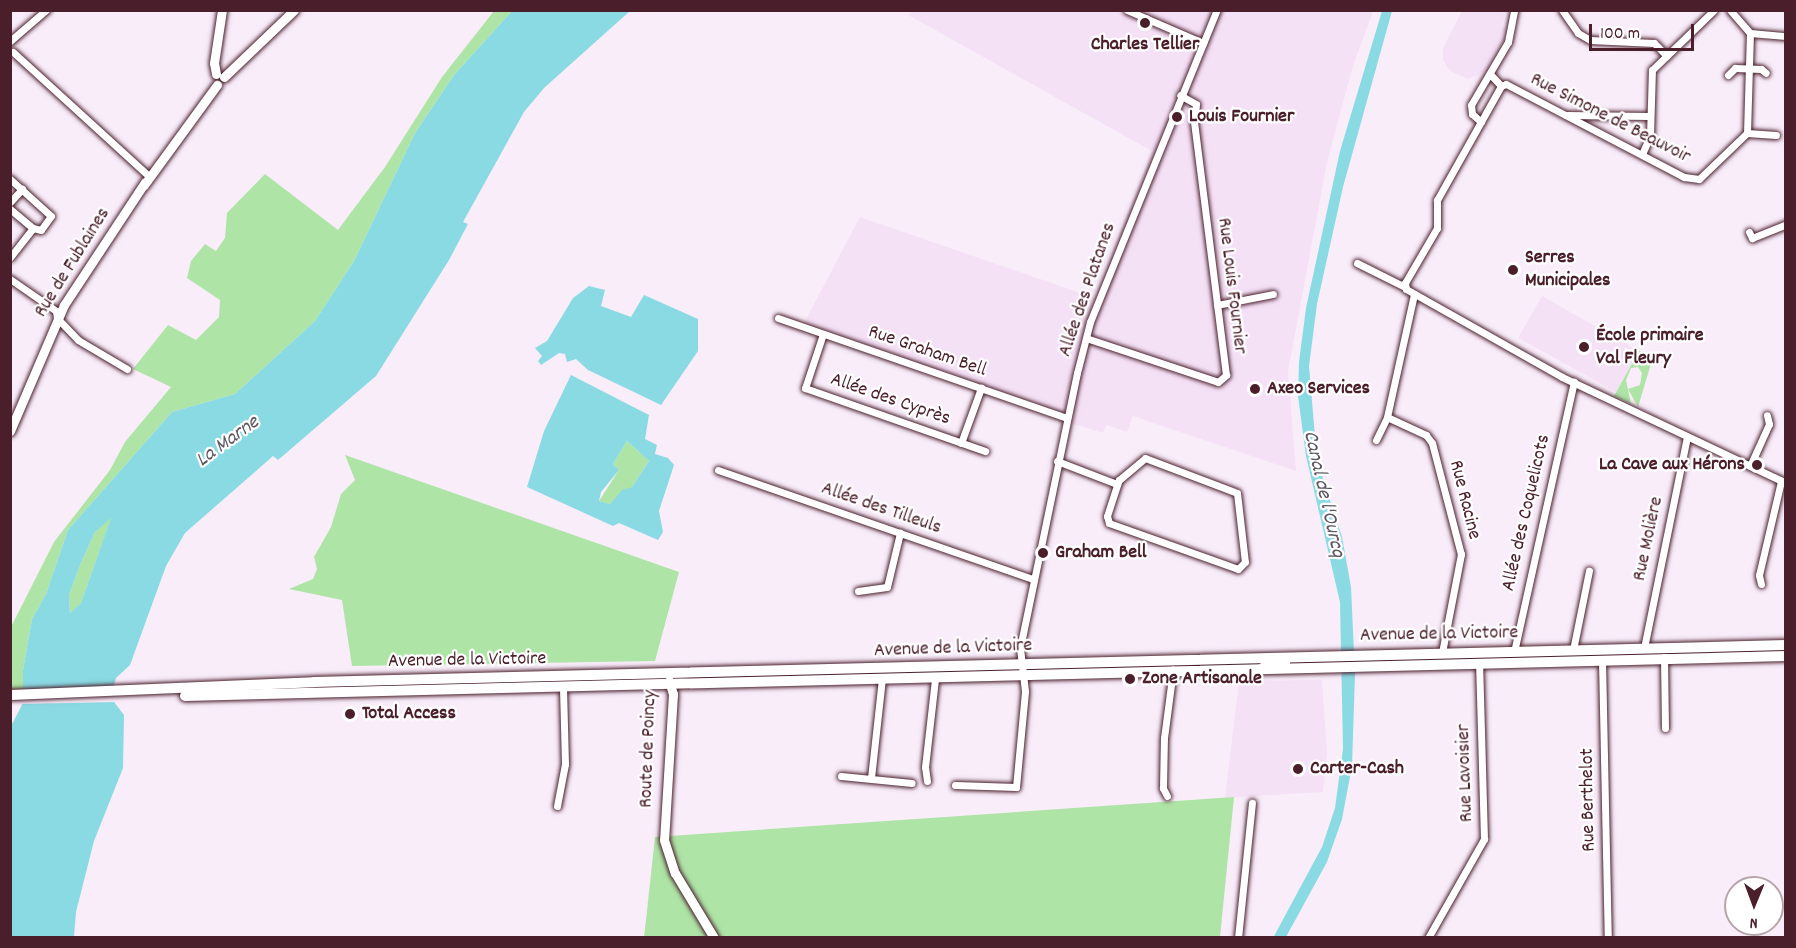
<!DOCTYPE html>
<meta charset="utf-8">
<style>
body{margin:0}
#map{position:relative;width:1796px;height:948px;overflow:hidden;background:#f9edfa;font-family:Dekko,sans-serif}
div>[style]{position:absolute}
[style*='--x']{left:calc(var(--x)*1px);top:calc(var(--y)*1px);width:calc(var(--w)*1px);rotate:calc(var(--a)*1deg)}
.built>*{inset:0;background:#f5e1f6}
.green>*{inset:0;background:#aee4a6}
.water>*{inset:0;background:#8adae3}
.pier>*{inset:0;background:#f9edfa}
.roads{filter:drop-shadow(0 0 2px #4a1f2b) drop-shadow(0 0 2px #4a1f2b)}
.minor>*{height:7px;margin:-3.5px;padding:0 3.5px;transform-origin:3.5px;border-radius:3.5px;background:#fff}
.tertiary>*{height:9px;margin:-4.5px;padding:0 4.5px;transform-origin:4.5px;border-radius:4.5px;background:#fff}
.primary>*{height:10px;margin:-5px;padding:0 5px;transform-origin:5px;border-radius:5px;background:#fff}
.dots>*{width:16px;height:16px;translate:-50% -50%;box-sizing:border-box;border:3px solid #fff;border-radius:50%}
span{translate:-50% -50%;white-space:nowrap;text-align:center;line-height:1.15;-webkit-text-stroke:4.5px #fff;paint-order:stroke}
.poi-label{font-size:20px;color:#4a1f2b;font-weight:700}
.left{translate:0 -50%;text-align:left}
.right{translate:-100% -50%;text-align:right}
.street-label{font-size:20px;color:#4a1f2b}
.water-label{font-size:21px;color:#5d5762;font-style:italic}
.frame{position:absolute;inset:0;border:12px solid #4a1f2b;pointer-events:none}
.north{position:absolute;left:1724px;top:876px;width:60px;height:60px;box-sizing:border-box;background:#fff;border:2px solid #b7a5aa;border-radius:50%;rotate:181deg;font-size:16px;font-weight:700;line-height:24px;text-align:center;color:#4a1f2b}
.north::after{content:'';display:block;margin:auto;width:21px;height:27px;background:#4a1f2b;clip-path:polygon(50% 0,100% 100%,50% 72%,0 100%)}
.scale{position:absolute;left:1589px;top:24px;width:105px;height:27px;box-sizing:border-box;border:3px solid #4a1f2b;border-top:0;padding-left:8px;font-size:18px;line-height:21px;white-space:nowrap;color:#4a1f2b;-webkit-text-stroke:4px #fff;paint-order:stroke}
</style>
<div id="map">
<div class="built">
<i style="clip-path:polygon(912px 11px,1373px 11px,1353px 66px,1327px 162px,1288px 372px,1296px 471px,1133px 416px,1127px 432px,1106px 425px,1103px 433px,1071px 423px,1072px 416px,804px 323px,860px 217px,1095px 298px,1152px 151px,908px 15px)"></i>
<i style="clip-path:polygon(1506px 11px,1501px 26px,1506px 29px,1504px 40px,1487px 71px,1468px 79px,1450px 71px,1443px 60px,1443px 48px,1462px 11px)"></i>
<i style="clip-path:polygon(1542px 296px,1639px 351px,1616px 392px,1518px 338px)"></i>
<i style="clip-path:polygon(1322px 680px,1327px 753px,1323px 792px,1225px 798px,1239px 681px)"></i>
</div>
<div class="green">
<i style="clip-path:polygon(494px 11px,512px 11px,454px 75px,415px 133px,354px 261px,315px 321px,235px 394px,172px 412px,68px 530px,46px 594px,32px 619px,23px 670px,24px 689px,11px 690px,10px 629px,54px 542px,110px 470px,125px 442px,171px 387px,133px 369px,168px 325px,196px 340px,219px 317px,220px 300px,187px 278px,191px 261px,205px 244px,216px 251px,225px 238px,227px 213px,265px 174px,338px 230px,385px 167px,442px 77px)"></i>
<i style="clip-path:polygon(1639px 351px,1653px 357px,1638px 407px,1628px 389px,1640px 385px,1642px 373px,1638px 367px,1631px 368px,1626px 380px,1631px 404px,1614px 396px)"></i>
<i style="clip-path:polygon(627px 441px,649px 461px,632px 487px,610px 504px,599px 501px,619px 470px,613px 464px)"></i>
<i style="clip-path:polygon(345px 455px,679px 572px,655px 661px,352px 666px,342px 600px,289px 589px,313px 579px,317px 569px,314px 557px,331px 527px,341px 494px,355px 480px)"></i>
<i style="clip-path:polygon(112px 516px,81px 603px,70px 613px,69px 595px,80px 565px,95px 532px)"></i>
<i style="clip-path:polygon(1234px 797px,1220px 937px,644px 938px,655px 837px)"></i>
</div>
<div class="water">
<i style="clip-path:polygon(evenodd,512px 11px,630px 11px,544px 88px,524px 112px,463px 222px,468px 224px,449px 260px,376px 376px,278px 460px,273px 456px,185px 533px,166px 566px,130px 665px,116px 678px,113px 688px,114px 702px,124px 715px,123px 768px,94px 841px,76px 912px,74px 937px,11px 938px,11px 726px,23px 703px,23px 670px,32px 619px,46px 594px,68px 530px,172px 412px,235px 394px,315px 321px,354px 261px,415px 133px,454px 75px,512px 11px,111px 518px,81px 603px,70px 613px,69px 595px,80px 565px,95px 532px,111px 518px)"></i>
<i style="clip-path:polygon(1382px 11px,1392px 11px,1343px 187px,1317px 304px,1309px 366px,1317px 460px,1342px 537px,1351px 587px,1355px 674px,1352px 766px,1342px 819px,1327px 862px,1286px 937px,1273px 938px,1322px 847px,1335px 808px,1343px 749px,1340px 602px,1306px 456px,1298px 396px,1299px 362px,1306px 308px,1340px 151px)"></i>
<i style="clip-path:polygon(589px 286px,605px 290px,601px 306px,631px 317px,644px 295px,698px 319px,698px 351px,661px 405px,588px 370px,576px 359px,567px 362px,565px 354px,559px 353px,541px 365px,538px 361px,542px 356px,535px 348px,547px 341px,573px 298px)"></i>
<i style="clip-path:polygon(evenodd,571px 375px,649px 415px,645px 439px,657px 445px,655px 454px,668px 458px,674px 465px,659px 511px,663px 532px,658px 540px,619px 523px,613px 526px,527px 487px,544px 431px,571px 375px,627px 441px,649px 461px,632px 487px,622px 490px,610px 504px,599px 501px,601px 492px,619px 470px,613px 464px,627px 441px)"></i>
</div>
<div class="pier">
<i style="clip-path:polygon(116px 688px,118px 702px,19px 704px,21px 690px)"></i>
</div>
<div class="roads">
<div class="minor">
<i style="--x:1127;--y:10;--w:83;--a:23.5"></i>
<i style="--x:1562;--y:10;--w:28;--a:55"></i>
<i style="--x:1578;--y:33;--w:14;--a:30"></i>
<i style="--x:1590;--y:40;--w:64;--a:2.7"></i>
<i style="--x:1654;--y:43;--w:18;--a:45"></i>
<i style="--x:1730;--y:10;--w:30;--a:49"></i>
<i style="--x:1750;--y:33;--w:36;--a:5"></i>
<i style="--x:10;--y:41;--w:48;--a:-40.7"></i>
<i style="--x:13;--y:52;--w:184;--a:42.4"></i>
<i style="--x:1490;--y:74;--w:16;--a:47"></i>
<i style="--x:1501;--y:86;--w:5;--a:-22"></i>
<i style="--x:1506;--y:84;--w:201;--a:27.6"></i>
<i style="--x:1684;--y:177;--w:15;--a:8"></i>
<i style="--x:1699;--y:179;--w:66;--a:-43.8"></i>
<i style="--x:1747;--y:133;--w:100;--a:-88.3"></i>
<i style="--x:1728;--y:75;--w:10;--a:-45"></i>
<i style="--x:1735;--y:68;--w:26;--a:2"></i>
<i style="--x:1761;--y:69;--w:6;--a:39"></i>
<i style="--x:1501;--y:86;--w:131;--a:119.3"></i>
<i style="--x:1437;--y:200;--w:28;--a:90"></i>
<i style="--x:1437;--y:228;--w:64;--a:120.2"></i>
<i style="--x:1405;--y:283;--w:6;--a:81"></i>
<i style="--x:1406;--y:289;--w:179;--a:29.4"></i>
<i style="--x:1562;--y:377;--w:248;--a:25.3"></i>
<i style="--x:1566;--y:115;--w:84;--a:0.7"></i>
<i style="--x:1481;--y:122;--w:12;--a:-138"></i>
<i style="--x:1472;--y:114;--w:9;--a:-96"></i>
<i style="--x:1471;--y:105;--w:73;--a:-59.6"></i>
<i style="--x:1508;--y:42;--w:33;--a:-79"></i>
<i style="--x:1747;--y:133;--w:29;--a:4"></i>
<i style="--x:1642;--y:154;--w:20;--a:-66"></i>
<i style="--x:1650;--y:136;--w:66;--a:-88.3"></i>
<i style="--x:1652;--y:70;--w:86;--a:-44.1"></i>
<i style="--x:10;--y:179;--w:55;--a:42.1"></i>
<i style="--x:51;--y:216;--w:17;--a:126"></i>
<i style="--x:41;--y:230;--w:8;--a:-166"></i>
<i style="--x:33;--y:228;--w:37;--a:128"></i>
<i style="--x:10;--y:202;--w:18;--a:-47"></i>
<i style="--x:10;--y:209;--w:30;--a:40"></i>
<i style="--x:1749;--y:232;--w:7;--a:63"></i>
<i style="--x:1752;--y:238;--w:37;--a:-22"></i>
<i style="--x:1357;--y:263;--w:54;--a:26.6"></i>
<i style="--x:10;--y:279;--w:56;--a:34.8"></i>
<i style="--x:56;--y:311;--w:7;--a:82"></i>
<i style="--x:57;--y:318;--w:30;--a:46"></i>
<i style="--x:78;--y:340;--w:57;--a:30.6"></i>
<i style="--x:1217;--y:305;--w:57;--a:-11.1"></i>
<i style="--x:778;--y:318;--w:305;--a:19.1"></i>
<i style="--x:823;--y:334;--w:57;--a:108.4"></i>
<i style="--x:805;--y:388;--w:191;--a:19.3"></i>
<i style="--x:1086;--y:338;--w:139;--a:18.4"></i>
<i style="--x:1218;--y:382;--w:11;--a:-41"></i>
<i style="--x:1226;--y:375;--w:256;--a:-97.2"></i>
<i style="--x:1194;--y:121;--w:17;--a:-83"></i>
<i style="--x:1196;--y:104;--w:18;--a:-151"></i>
<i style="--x:1387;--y:417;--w:43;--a:24.8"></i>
<i style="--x:1426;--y:435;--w:10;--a:53"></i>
<i style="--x:1432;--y:443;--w:115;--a:75.4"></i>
<i style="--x:1461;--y:554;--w:101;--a:100.9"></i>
<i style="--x:1376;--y:440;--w:25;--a:-64"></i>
<i style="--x:1387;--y:417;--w:126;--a:-77.6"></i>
<i style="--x:961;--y:443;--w:59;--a:-70"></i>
<i style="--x:1145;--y:458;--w:98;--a:20.8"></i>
<i style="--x:1237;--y:493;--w:69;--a:83.4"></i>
<i style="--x:1245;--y:562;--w:10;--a:135"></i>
<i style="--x:1238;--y:569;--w:137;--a:-160.4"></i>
<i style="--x:1109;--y:523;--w:7;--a:-106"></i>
<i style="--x:1107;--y:516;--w:38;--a:-72"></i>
<i style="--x:1119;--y:480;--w:34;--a:-40"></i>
<i style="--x:1057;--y:461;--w:64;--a:21"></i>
<i style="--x:1750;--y:466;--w:46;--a:-65.7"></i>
<i style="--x:1769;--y:424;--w:9;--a:-103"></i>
<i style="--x:718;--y:470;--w:333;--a:19.1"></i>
<i style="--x:1761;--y:584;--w:9;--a:-103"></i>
<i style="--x:1759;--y:575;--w:97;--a:-76.8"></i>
<i style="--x:858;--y:591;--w:29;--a:-8"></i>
<i style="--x:887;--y:587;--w:56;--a:-76.5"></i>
<i style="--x:1644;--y:648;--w:215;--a:-78.5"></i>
<i style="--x:1573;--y:650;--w:81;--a:-78.6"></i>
<i style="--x:1514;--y:652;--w:277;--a:-77.5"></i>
<i style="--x:1664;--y:657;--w:71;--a:89.2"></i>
<i style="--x:1602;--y:661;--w:277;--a:88.8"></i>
<i style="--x:1260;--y:668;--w:7;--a:-45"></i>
<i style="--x:1265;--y:663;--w:21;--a:0"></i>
<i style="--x:841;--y:776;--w:71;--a:5.6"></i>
<i style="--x:871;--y:778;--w:101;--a:-83.7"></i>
<i style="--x:927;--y:781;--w:14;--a:-98"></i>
<i style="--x:925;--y:767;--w:89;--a:-83.5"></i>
<i style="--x:955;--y:785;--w:61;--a:1.9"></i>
<i style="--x:1016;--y:787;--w:96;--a:-84.6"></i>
<i style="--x:1025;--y:691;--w:43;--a:-96.6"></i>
<i style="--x:1020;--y:648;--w:281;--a:-78.3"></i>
<i style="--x:1077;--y:373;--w:53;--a:-75.7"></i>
<i style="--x:1090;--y:322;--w:337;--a:-67.9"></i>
<i style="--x:1167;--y:796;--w:9;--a:-117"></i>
<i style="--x:1163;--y:788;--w:50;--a:-88.9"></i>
<i style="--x:1164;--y:738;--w:69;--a:-82.5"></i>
<i style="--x:557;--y:806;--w:43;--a:-79.2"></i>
<i style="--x:565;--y:764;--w:76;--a:-91.5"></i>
<i style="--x:1238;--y:938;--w:136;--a:-84.1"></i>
<i style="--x:1428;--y:938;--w:114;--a:-60.5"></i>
<i style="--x:1484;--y:839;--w:175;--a:-91.6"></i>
</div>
<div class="tertiary">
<i style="--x:216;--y:74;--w:11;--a:-100"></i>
<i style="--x:214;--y:63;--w:54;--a:-81.4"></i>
<i style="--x:224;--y:77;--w:97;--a:-43.7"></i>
<i style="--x:144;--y:185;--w:124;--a:-53.9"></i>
<i style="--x:10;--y:431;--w:137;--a:-66.8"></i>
<i style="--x:64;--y:305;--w:147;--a:-56.6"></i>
<i style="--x:669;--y:681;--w:14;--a:73"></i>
<i style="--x:673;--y:694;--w:146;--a:93.5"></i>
<i style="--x:664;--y:840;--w:35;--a:72"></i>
<i style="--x:675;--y:873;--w:76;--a:59"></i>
</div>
<div class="primary">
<i style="--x:10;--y:695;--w:304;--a:-2.4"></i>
<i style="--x:314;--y:682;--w:1472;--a:-1.44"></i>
<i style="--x:185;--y:696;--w:1601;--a:-1.43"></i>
</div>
</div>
<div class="dots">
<i style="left:1145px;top:23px;background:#4a1f2b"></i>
<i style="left:1177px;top:117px;background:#4a1f2b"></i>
<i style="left:1513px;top:270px;background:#4a1f2b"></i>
<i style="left:1584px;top:347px;background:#4a1f2b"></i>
<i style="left:1255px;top:389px;background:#4a1f2b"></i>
<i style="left:1757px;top:465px;background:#4a1f2b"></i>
<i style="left:1043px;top:553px;background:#4a1f2b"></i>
<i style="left:1130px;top:679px;background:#4a1f2b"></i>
<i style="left:350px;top:714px;background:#4a1f2b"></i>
<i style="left:1298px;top:769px;background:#4a1f2b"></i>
</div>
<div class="poi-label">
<span style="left:1145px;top:45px">Charles Tellier</span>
<span class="left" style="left:1189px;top:117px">Louis Fournier</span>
<span class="left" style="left:1525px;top:270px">Serres<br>Municipales</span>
<span class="left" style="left:1596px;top:348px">École primaire<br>Val Fleury</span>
<span class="left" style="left:1267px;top:389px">Axeo Services</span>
<span class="right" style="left:1745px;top:465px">La Cave aux Hérons</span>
<span class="left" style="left:1055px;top:553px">Graham Bell</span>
<span class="left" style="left:1142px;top:679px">Zone Artisanale</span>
<span class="left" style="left:362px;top:714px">Total Access</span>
<span class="left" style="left:1310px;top:769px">Carter-Cash</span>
</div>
<div class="street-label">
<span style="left:1610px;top:119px;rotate:27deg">Rue Simone de Beauvoir</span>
<span style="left:73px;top:263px;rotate:-58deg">Rue de Fublaines</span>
<span style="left:1231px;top:286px;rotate:83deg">Rue Louis Fournier</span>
<span style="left:1088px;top:290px;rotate:-71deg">Allée des Platanes</span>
<span style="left:927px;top:352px;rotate:19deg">Rue Graham Bell</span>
<span style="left:890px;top:400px;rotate:19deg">Allée des Cyprès</span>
<span style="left:1464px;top:500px;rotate:76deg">Rue Racine</span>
<span style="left:881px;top:509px;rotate:19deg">Allée des Tilleuls</span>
<span style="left:1527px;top:513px;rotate:-77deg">Allée des Coquelicots</span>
<span style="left:1649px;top:539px;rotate:-78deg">Rue Molière</span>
<span style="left:1439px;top:635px;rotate:-1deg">Avenue de la Victoire</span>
<span style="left:953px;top:649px;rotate:-2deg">Avenue de la Victoire</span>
<span style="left:467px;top:661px;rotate:-1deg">Avenue de la Victoire</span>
<span style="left:649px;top:749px;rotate:-88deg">Route de Poincy</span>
<span style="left:1466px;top:773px;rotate:-92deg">Rue Lavoisier</span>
<span style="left:1589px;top:800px;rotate:-91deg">Rue Berthelot</span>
</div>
<div class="water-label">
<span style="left:228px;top:442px;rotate:-36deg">La Marne</span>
<span style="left:1323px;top:494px;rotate:77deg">Canal de l'Ourcq</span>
</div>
<div class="frame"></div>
<div class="north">N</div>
<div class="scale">100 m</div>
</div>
